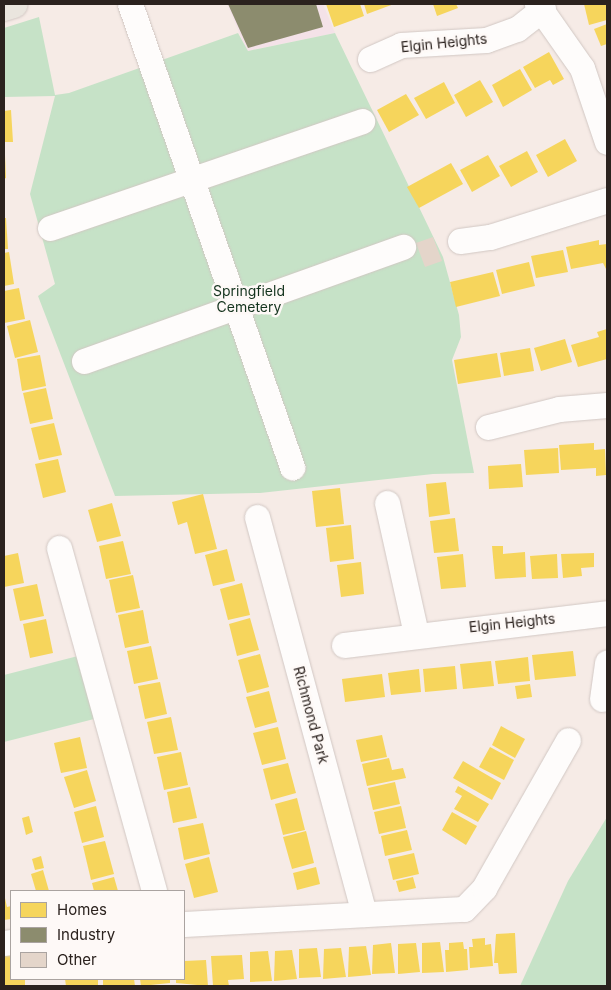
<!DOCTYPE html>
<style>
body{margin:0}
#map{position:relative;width:611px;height:990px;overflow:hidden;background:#f6ebe6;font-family:Inter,sans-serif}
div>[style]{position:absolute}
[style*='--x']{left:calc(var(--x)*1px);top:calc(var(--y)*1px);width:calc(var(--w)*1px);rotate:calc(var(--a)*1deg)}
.commercial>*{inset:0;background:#f4e2e8}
.green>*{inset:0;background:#c6e2c7}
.homes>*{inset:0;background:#f6d55c}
.industry>*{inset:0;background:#8c8c6e}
.building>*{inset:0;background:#e4d5ca}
.roads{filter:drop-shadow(0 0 1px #d1c7c3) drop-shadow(0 0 1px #d1c7c3)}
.minor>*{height:25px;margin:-12.5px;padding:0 12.5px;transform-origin:12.5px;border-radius:12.5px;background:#fefcfb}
.major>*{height:28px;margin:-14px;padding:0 14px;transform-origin:14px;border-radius:14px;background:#eae5de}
span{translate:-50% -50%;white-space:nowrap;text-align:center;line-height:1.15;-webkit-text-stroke:5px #fef9f7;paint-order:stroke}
.street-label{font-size:14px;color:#2b221e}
.park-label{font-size:14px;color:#14341e}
.frame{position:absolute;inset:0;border:5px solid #2b221e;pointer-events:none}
.legend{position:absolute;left:10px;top:890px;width:175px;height:90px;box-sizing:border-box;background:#fef9f7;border:1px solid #aaa3a0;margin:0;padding:6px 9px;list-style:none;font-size:15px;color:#2b221e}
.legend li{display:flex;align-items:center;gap:10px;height:25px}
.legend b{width:25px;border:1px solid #aaa3a0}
</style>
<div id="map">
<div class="commercial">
<i style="clip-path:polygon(227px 4px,323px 4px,335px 33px,247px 51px)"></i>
</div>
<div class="green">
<i style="clip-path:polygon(39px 17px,55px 95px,69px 93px,238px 33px,248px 51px,335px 33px,443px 257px,459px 315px,461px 337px,452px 360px,474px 473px,433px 474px,260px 493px,115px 496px,38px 296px,55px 284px,30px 194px,55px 96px,4px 97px,4px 28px)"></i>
<i style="clip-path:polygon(78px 656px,94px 719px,4px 742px,4px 675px)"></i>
<i style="clip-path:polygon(607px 817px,607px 986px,520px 986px,568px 881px)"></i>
</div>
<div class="homes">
<i style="clip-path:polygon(326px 4px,360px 4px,364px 16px,334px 27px)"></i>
<i style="clip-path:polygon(364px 4px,394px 4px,367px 14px)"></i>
<i style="clip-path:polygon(433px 4px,456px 4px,458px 8px,437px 16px)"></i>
<i style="clip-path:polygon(584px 4px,607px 4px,607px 20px,589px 25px)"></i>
<i style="clip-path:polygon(607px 24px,607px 44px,601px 46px,594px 29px)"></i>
<i style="clip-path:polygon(549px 52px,564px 79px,553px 85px,550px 80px,535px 88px,523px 67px)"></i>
<i style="clip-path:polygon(520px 69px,532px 90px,503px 107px,492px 85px)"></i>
<i style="clip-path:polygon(480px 80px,493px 102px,466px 117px,454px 95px)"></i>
<i style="clip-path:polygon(444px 82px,455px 103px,426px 119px,414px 98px)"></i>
<i style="clip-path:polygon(406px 94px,419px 115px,389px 132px,377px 110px)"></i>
<i style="clip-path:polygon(11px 110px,13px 142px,4px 142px,4px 111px)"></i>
<i style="clip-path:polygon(565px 139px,577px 161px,548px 177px,536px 155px)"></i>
<i style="clip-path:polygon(527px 151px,538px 172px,511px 187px,499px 166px)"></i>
<i style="clip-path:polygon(4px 155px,5px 155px,6px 178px,4px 179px)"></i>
<i style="clip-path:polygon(488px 155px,500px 176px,472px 192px,460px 170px)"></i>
<i style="clip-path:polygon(451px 163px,463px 184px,419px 208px,407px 187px)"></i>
<i style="clip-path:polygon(4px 218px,6px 218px,8px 249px,4px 249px)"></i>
<i style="clip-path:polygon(599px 240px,599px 245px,607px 244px,607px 271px,603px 263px,571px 269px,566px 247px)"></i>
<i style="clip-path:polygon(563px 250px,568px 272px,536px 278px,531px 256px)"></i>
<i style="clip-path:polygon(9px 252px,14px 284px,4px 286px,4px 253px)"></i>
<i style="clip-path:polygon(529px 262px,535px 286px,502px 294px,496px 270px)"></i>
<i style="clip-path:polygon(493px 272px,500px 296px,456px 307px,450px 282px)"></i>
<i style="clip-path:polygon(19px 288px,25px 319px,4px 323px,4px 291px)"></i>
<i style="clip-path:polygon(30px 320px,38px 352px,15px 358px,7px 326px)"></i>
<i style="clip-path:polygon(607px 329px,607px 359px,578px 367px,571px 345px,599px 337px,597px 332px)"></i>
<i style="clip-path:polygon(565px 339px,572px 362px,541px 371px,534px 348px)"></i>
<i style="clip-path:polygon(530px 348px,534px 371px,504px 376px,500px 353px)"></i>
<i style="clip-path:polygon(497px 353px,501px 377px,458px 384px,454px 360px)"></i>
<i style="clip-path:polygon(40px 355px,46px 386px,22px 391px,17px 359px)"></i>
<i style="clip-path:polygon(46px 388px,53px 419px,30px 424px,23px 393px)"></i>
<i style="clip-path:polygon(54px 423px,62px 455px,39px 460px,31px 428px)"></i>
<i style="clip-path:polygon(594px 443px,594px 450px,605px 449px,606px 475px,596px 476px,596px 468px,561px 470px,559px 445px)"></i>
<i style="clip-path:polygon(558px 448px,559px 473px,526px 475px,524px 450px)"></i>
<i style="clip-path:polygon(58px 459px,66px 492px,43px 498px,35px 464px)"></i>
<i style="clip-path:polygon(521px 464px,523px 487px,489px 489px,488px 466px)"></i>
<i style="clip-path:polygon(446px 482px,450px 514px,429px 517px,426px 484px)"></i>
<i style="clip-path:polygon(340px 488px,344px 524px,316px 527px,312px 491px)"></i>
<i style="clip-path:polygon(203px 494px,217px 549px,195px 554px,187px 522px,178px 525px,172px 502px)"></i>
<i style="clip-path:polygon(112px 503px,121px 536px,97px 542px,88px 510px)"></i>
<i style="clip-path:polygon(455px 518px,459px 551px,434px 553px,430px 521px)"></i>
<i style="clip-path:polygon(351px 525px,354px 559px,330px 562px,326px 528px)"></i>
<i style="clip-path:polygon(123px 541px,131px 574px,106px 579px,99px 546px)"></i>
<i style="clip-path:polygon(492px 546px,503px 546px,503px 554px,525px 552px,526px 577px,495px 579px)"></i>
<i style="clip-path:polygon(227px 549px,235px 581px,213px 586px,205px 555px)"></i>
<i style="clip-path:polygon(18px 553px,24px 583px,4px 587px,4px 556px)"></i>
<i style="clip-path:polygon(594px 553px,594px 567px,581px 568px,582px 576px,563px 578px,561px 554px)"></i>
<i style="clip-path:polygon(463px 554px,466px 587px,441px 589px,437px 557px)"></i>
<i style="clip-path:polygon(557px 554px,558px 578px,532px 579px,530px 556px)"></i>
<i style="clip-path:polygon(361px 562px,364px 594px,341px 597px,337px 565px)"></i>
<i style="clip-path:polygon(133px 575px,140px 608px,116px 613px,109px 580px)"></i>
<i style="clip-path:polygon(242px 583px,250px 615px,228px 620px,220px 589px)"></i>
<i style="clip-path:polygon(37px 584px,44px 616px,20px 621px,13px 589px)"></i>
<i style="clip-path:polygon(143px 610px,149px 643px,125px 648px,118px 615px)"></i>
<i style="clip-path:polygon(250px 618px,259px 650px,237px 656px,229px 624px)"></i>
<i style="clip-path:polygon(46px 619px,53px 653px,30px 658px,23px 624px)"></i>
<i style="clip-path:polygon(151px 646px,158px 679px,134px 684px,127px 651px)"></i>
<i style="clip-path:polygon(573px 651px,576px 676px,535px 680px,532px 655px)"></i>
<i style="clip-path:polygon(260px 654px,269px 687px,247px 693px,238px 660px)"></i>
<i style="clip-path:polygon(528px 657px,530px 681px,498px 684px,495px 661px)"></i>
<i style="clip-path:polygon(491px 661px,494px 686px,463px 689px,460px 664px)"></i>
<i style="clip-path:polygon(455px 666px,457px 689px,425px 692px,423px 669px)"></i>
<i style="clip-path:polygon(419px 669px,421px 692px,391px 695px,388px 673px)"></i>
<i style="clip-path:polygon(382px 674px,385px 697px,345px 702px,342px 679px)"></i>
<i style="clip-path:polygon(160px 682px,167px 714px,145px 719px,138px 686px)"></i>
<i style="clip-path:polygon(530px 684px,532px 697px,517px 699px,515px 686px)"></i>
<i style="clip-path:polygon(269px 691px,277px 722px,255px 728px,246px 697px)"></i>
<i style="clip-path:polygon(171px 717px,178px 750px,154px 754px,147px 722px)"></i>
<i style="clip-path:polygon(501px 726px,525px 739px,515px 758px,492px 745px)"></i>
<i style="clip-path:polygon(278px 727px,286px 759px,262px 765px,253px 733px)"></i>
<i style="clip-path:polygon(382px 735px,387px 757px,361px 762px,356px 740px)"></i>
<i style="clip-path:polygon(80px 737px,87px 768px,61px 773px,54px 743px)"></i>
<i style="clip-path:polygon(490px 747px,514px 760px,504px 780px,479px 767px)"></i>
<i style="clip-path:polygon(181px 752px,188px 785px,164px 790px,157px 757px)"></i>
<i style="clip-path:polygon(389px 758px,392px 770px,403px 768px,406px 778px,367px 786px,362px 764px)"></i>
<i style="clip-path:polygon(463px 761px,501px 783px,492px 800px,453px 778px)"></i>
<i style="clip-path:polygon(288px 763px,296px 793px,271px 800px,263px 769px)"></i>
<i style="clip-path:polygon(87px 770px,96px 801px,74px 808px,64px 777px)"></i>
<i style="clip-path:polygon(395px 782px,400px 804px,373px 810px,368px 788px)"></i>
<i style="clip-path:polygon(458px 786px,489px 804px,478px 822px,454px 809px,462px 796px,455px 792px)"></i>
<i style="clip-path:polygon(190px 787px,197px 818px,173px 823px,167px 792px)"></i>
<i style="clip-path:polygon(297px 798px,305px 830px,283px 835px,275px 804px)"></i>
<i style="clip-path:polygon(96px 806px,104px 837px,82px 843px,74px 812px)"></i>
<i style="clip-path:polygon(401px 806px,406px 828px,379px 834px,374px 812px)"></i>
<i style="clip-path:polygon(452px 812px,477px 826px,466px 845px,442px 830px)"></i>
<i style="clip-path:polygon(29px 816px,33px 832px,26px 835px,22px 818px)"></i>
<i style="clip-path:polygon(203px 823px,210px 854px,184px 860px,178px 828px)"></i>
<i style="clip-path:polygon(407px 830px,412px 850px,385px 856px,381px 836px)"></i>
<i style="clip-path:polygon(306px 831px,314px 863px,292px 869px,283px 837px)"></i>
<i style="clip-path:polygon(105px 841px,114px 874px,91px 880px,83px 846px)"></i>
<i style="clip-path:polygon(414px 853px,419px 874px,393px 880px,388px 859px)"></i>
<i style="clip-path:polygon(41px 856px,44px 868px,35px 870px,32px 859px)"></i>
<i style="clip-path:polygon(209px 857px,218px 892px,194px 898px,185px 864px)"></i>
<i style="clip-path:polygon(316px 867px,320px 884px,297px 890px,293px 873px)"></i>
<i style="clip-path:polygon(43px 870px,49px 891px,36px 891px,31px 874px)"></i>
<i style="clip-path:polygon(114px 877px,118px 891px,94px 891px,92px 883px)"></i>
<i style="clip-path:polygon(413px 877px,416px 888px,399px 892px,396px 881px)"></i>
<i style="clip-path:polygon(5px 898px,7px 907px,11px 906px,11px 919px,4px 920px)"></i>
<i style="clip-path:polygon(515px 933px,517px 973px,499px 974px,498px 963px,494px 963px,496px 934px)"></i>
<i style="clip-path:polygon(485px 938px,485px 945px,491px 944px,493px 966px,470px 968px,469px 947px,473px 947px,472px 939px)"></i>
<i style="clip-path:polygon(440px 942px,444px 972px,422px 973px,422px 943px)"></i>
<i style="clip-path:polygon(463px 942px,464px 949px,467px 949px,468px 970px,446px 972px,445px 950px,449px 950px,449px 943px)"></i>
<i style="clip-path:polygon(391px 943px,395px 973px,372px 974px,373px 945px)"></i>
<i style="clip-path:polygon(416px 943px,420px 972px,398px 974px,398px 944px)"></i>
<i style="clip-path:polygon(366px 946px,371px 975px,348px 977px,349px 947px)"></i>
<i style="clip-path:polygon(317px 948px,321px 977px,299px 978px,299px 949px)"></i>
<i style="clip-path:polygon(341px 948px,346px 977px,323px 979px,324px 949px)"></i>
<i style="clip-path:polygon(292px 950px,297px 979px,274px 981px,275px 951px)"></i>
<i style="clip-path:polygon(268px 951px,272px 981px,250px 982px,250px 952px)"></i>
<i style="clip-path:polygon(4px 955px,11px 955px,11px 979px,25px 979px,25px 986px,4px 986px)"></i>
<i style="clip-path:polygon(242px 955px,244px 979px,228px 980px,229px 986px,213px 986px,211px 956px)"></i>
<i style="clip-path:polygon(206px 960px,208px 986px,176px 983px,176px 979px,184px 979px,184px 961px)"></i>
<i style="clip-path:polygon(65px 979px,98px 979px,98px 986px,66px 986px)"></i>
<i style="clip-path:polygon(103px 979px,134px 979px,135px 986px,103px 986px)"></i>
<i style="clip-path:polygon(140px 979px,170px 979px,170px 983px,141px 986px)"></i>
</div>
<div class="industry">
<i style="clip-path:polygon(228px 4px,316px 4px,323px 27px,248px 48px)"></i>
</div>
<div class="building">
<i style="clip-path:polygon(433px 237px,442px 261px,425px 267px,416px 243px)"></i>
</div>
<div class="roads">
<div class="minor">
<i style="--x:130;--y:4;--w:491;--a:70.7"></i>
<i style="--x:537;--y:4;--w:78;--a:54.9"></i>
<i style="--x:582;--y:68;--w:78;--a:71.3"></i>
<i style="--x:370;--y:59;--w:34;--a:-24"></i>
<i style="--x:401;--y:45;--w:85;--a:-3.4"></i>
<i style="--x:486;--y:40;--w:33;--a:-20"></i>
<i style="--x:517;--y:29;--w:33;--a:-38"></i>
<i style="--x:50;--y:228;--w:330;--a:-18.9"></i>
<i style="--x:460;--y:241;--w:30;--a:-8"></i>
<i style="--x:490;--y:237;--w:123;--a:-17.5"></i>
<i style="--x:84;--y:361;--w:339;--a:-19.7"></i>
<i style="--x:488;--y:427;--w:73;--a:-14.2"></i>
<i style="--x:559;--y:409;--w:48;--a:-4.8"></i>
<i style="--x:387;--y:503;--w:134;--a:77.5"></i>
<i style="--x:257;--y:517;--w:411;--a:74.9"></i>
<i style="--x:59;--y:548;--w:356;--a:74.5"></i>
<i style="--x:344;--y:645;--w:265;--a:-6.9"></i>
<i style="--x:602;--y:699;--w:37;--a:-82"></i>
<i style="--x:184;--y:924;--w:280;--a:-3.1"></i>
<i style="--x:464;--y:909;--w:29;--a:-46"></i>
<i style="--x:484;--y:888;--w:170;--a:-60.4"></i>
<i style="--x:4;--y:943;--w:7;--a:-8"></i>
</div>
<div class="major">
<i style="--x:4;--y:7;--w:10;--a:-17"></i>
</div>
</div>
<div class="street-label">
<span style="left:444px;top:43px;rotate:-6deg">Elgin Heights</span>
<span style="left:512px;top:623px;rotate:-6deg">Elgin Heights</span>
<span style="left:311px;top:715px;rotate:75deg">Richmond Park</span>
</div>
<div class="park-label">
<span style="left:249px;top:299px">Springfield<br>Cemetery</span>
</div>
<div class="frame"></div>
<ul class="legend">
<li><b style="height:14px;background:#f6d55c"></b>Homes</li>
<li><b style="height:14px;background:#8c8c6e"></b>Industry</li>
<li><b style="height:14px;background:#e4d5ca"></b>Other</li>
</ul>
</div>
